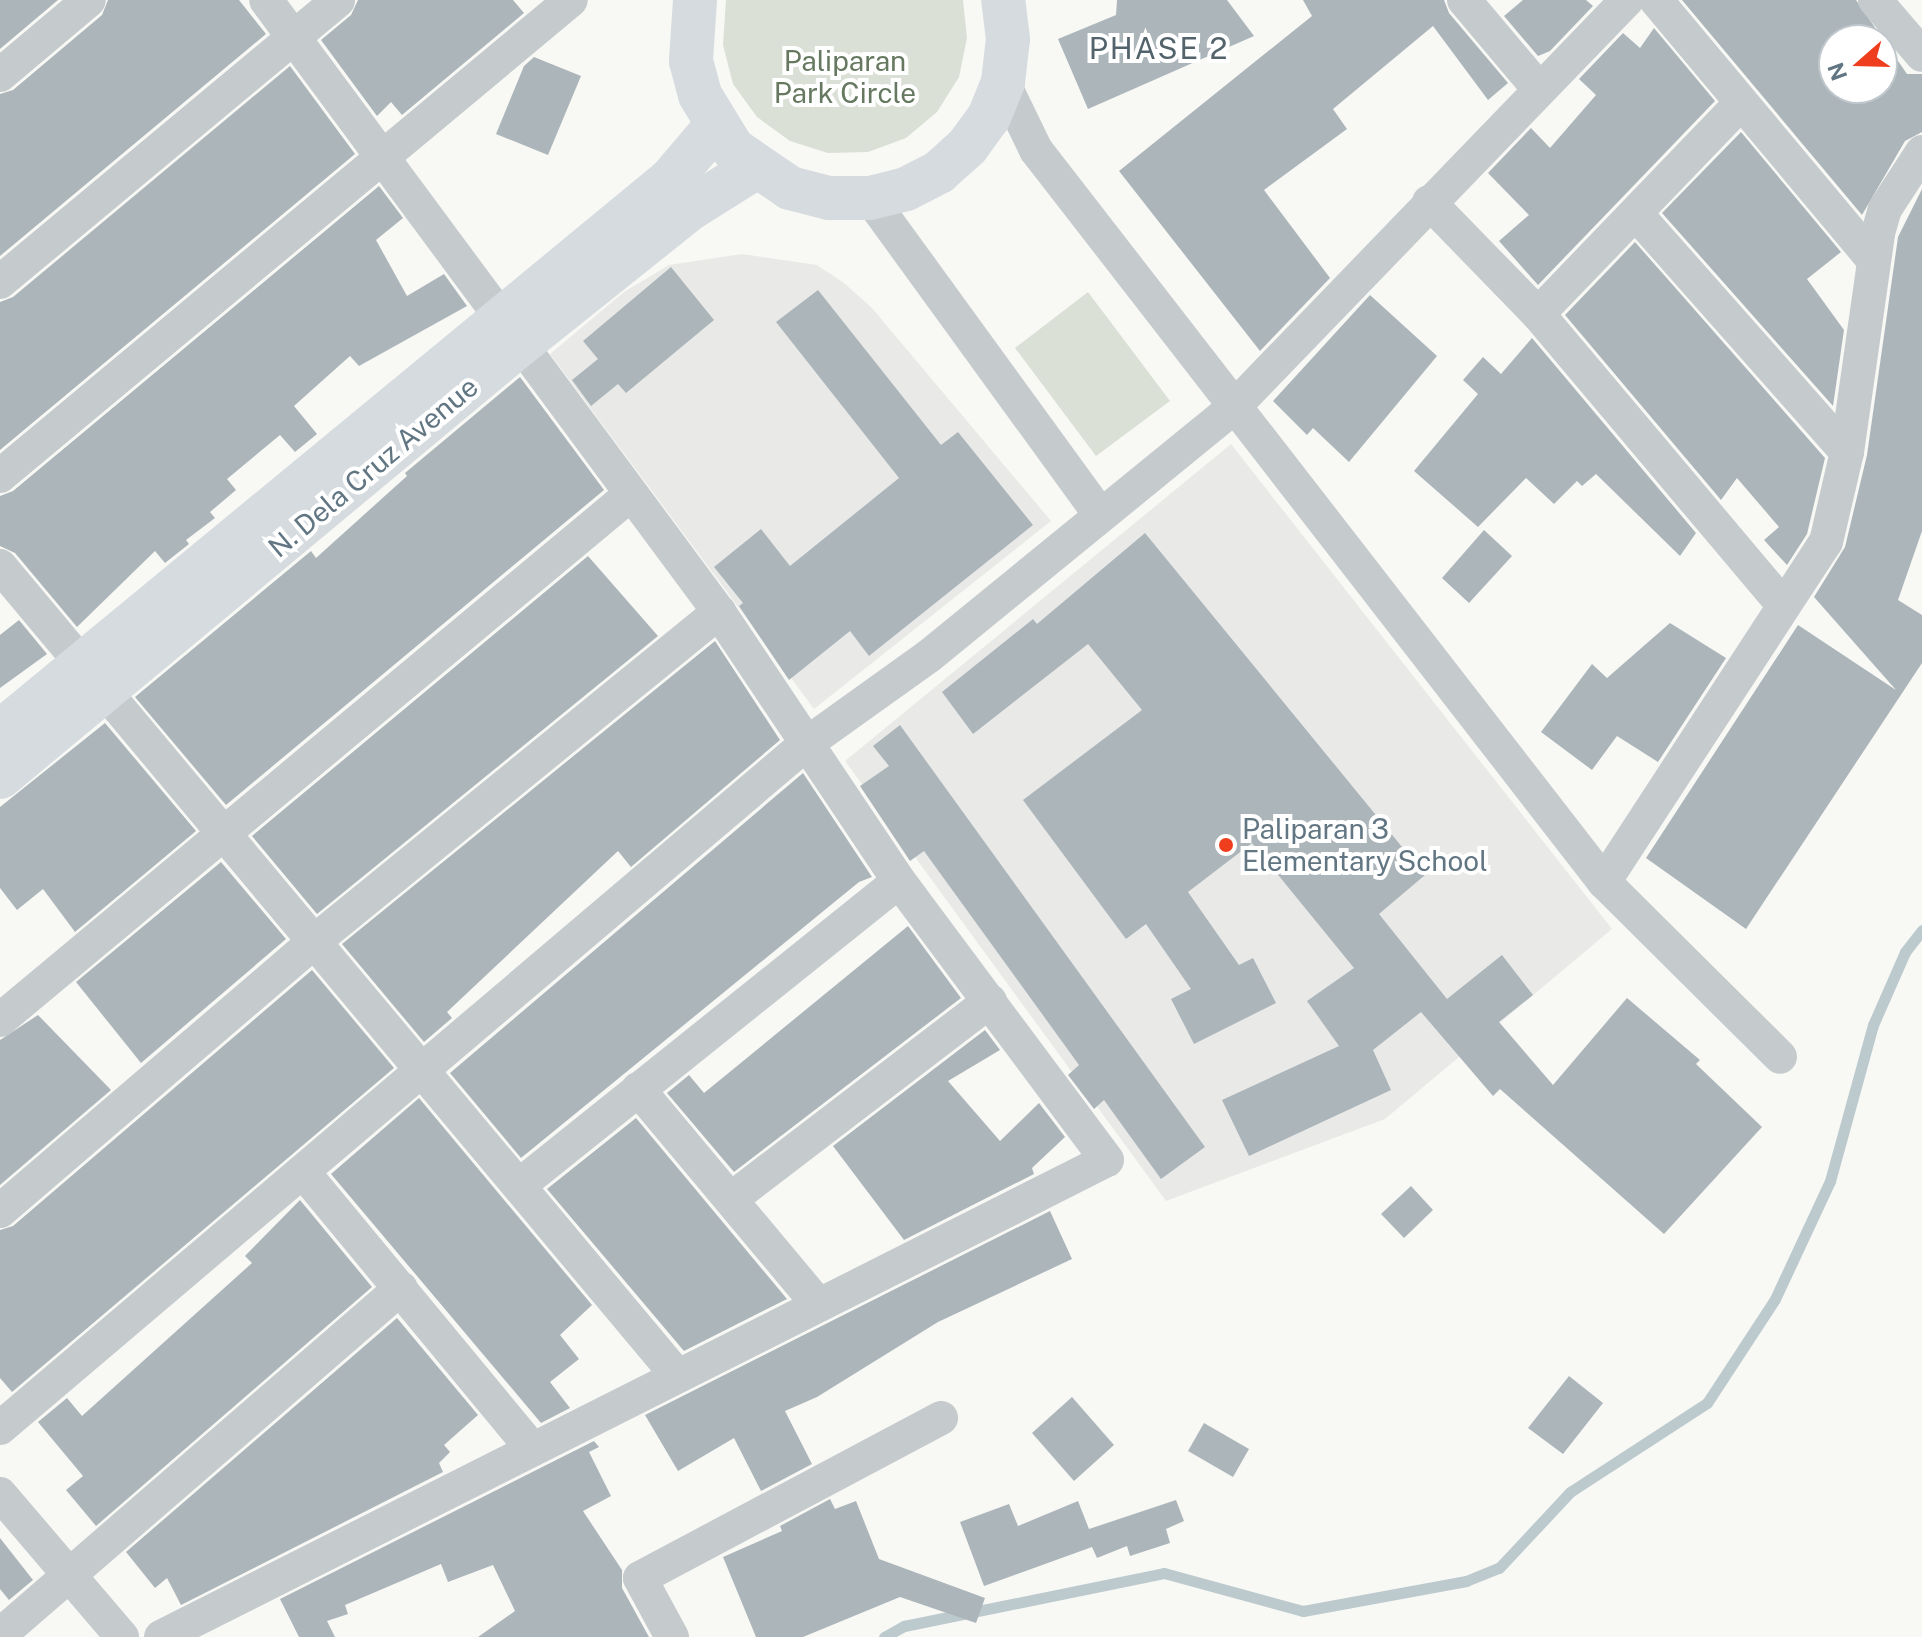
<!DOCTYPE html>
<style>
body{margin:0}
#map{position:relative;width:1922px;height:1637px;overflow:hidden;background:#f8f8f5;font-family:"Public Sans",sans-serif}
div>[style]{position:absolute}
[style*='--x']{left:calc(var(--x)*1px);top:calc(var(--y)*1px);width:calc(var(--w)*1px);rotate:calc(var(--a)*1deg)}
.built>*{inset:0;background:#e9e9e8}
.green>*{inset:0;background:#dae0d5}
.stream>*{height:11px;margin:-5.5px;padding:0 5.5px;transform-origin:5.5px;border-radius:5.5px;background:#bccace}
.building>*{inset:0;background:#acb6ba}
.street>*{height:34px;margin:-17px;padding:0 17px;transform-origin:17px;border-radius:17px;background:#c5cacd}
.secondary>*{height:44px;margin:-22px;padding:0 22px;transform-origin:22px;border-radius:22px;background:#d5dbde}
.dots>*{width:22px;height:22px;translate:-50% -50%;box-sizing:border-box;border:4px solid #fff;border-radius:50%}
span{translate:-50% -50%;white-space:nowrap;text-align:center;line-height:1.15;-webkit-text-stroke:8px #fff;paint-order:stroke}
.park-label{font-size:28px;color:#667960}
.street-label{font-size:28px;color:#617682}
.poi-label{font-size:28px;color:#617682}
.left{translate:0 -50%;text-align:left}
.neighbourhood-label{font-size:30px;color:#53636c;letter-spacing:2px}
.north{position:absolute;left:1818px;top:24px;width:80px;height:80px;box-sizing:border-box;background:#fff;border:2px solid #c0c8cd;border-radius:50%;rotate:250deg;font-size:22px;font-weight:700;line-height:32px;text-align:center;color:#617682}
.north::after{content:'';display:block;margin:auto;width:28px;height:36px;background:#ef3e1d;clip-path:polygon(50% 0,100% 100%,50% 72%,0 100%)}
</style>
<div id="map">
<div class="built">
<i style="clip-path:polygon(742px 254px,817px 265px,844px 283px,872px 308px,1051px 521px,814px 709px,550px 354px,624px 292px,669px 265px)"></i>
<i style="clip-path:polygon(1231px 444px,1612px 929px,1385px 1119px,1166px 1201px,845px 761px)"></i>
</div>
<div class="green">
<i style="clip-path:polygon(726px 0,963px 0,967px 38px,959px 77px,937px 112px,906px 138px,868px 152px,828px 153px,790px 141px,757px 117px,733px 84px,723px 45px)"></i>
<i style="clip-path:polygon(1088px 292px,1170px 401px,1096px 456px,1015px 348px)"></i>
</div>
<div class="stream">
<i style="--x:884;--y:1637;--w:23;--a:-29"></i>
<i style="--x:904;--y:1626;--w:265;--a:-11.5"></i>
<i style="--x:1164;--y:1573;--w:144;--a:15.3"></i>
<i style="--x:1303;--y:1611;--w:166;--a:-10.4"></i>
<i style="--x:1466;--y:1581;--w:35;--a:-22"></i>
<i style="--x:1499;--y:1568;--w:104;--a:-46.9"></i>
<i style="--x:1570;--y:1492;--w:163;--a:-33"></i>
<i style="--x:1707;--y:1403;--w:124;--a:-56.8"></i>
<i style="--x:1775;--y:1299;--w:130;--a:-65"></i>
<i style="--x:1830;--y:1181;--w:162;--a:-74.6"></i>
<i style="--x:1873;--y:1025;--w:80;--a:-66.3"></i>
<i style="--x:1905;--y:952;--w:28;--a:-52"></i>
</div>
<div class="building">
<i style="clip-path:polygon(0 0,58px 0,0 49px)"></i>
<i style="clip-path:polygon(108px 0,239px 0,266px 34px,0 256px,0 94px,13px 90px,102px 15px)"></i>
<i style="clip-path:polygon(358px 0,513px 0,524px 13px,402px 115px,391px 102px,377px 116px,321px 40px,351px 15px)"></i>
<i style="clip-path:polygon(1117px 0,1227px 0,1254px 36px,1088px 109px,1058px 39px,1116px 15px)"></i>
<i style="clip-path:polygon(1303px 0,1444px 0,1449px 13px,1508px 83px,1488px 100px,1433px 26px,1333px 109px,1347px 129px,1264px 190px,1330px 278px,1260px 351px,1119px 171px,1312px 16px)"></i>
<i style="clip-path:polygon(1523px 0,1586px 0,1593px 6px,1550px 51px,1538px 56px,1504px 16px)"></i>
<i style="clip-path:polygon(evenodd,1682px 0,1856px 0,1907px 74px,1922px 74px,1922px 132px,1905px 141px,1862px 215px,1682px 0,1834px 40px,1882px 40px,1882px 88px,1834px 88px,1834px 40px)"></i>
<i style="clip-path:polygon(1654px 28px,1715px 101px,1538px 285px,1499px 241px,1529px 215px,1488px 173px,1531px 128px,1550px 148px,1596px 95px,1579px 79px,1623px 33px,1640px 48px)"></i>
<i style="clip-path:polygon(534px 57px,581px 76px,548px 155px,496px 134px,524px 66px)"></i>
<i style="clip-path:polygon(290px 66px,355px 154px,0 450px,0 302px,13px 297px)"></i>
<i style="clip-path:polygon(1741px 132px,1841px 252px,1807px 279px,1844px 330px,1833px 406px,1662px 213px)"></i>
<i style="clip-path:polygon(379px 186px,403px 218px,376px 240px,407px 296px,444px 274px,467px 306px,359px 366px,350px 356px,294px 406px,317px 434px,295px 452px,280px 435px,227px 479px,236px 490px,210px 512px,215px 518px,186px 540px,189px 544px,165px 563px,155px 551px,77px 627px,15px 553px,0 546px,0 496px,13px 491px)"></i>
<i style="clip-path:polygon(1922px 189px,1922px 531px,1898px 600px,1922px 615px,1922px 663px,1746px 929px,1646px 858px,1798px 625px,1896px 690px,1814px 597px,1845px 547px,1867px 455px,1898px 237px)"></i>
<i style="clip-path:polygon(1635px 242px,1825px 458px,1807px 534px,1787px 565px,1764px 540px,1779px 527px,1737px 478px,1721px 500px,1565px 315px)"></i>
<i style="clip-path:polygon(671px 267px,714px 320px,626px 393px,618px 384px,591px 406px,572px 380px,598px 359px,583px 341px)"></i>
<i style="clip-path:polygon(818px 290px,941px 445px,958px 432px,1033px 525px,869px 656px,850px 631px,789px 680px,739px 606px,743px 603px,714px 567px,761px 529px,790px 566px,899px 478px,776px 322px)"></i>
<i style="clip-path:polygon(1370px 295px,1437px 356px,1349px 462px,1313px 428px,1307px 435px,1273px 401px)"></i>
<i style="clip-path:polygon(1532px 338px,1696px 533px,1680px 556px,1596px 474px,1582px 486px,1577px 481px,1554px 504px,1526px 478px,1478px 527px,1414px 471px,1478px 394px,1463px 380px,1483px 357px,1501px 374px)"></i>
<i style="clip-path:polygon(520px 377px,604px 490px,226px 805px,135px 697px,311px 551px,316px 558px,407px 476px,405px 473px)"></i>
<i style="clip-path:polygon(1484px 530px,1512px 556px,1469px 603px,1442px 578px)"></i>
<i style="clip-path:polygon(1145px 533px,1425px 875px,1379px 914px,1447px 999px,1502px 955px,1533px 995px,1499px 1022px,1553px 1085px,1627px 998px,1700px 1060px,1696px 1064px,1762px 1127px,1664px 1234px,1500px 1089px,1493px 1096px,1421px 1012px,1373px 1050px,1391px 1090px,1249px 1156px,1222px 1100px,1339px 1046px,1307px 1001px,1354px 968px,1252px 843px,1188px 892px,1239px 965px,1253px 958px,1276px 1003px,1194px 1044px,1171px 999px,1191px 989px,1146px 924px,1126px 939px,1023px 800px,1142px 710px,1088px 644px,973px 734px,942px 692px,1033px 619px,1037px 624px)"></i>
<i style="clip-path:polygon(588px 556px,658px 636px,317px 914px,252px 836px)"></i>
<i style="clip-path:polygon(19px 620px,47px 654px,0 688px,0 635px)"></i>
<i style="clip-path:polygon(1670px 623px,1726px 658px,1658px 762px,1617px 736px,1592px 770px,1541px 732px,1592px 664px,1607px 678px)"></i>
<i style="clip-path:polygon(715px 641px,780px 740px,631px 867px,618px 851px,447px 1012px,452px 1018px,424px 1042px,342px 944px)"></i>
<i style="clip-path:polygon(105px 723px,196px 831px,75px 932px,43px 889px,17px 910px,0 888px,0 807px)"></i>
<i style="clip-path:polygon(900px 725px,1205px 1147px,1161px 1179px,1104px 1100px,1094px 1109px,1068px 1075px,1079px 1065px,924px 851px,910px 861px,860px 786px,889px 766px,873px 746px)"></i>
<i style="clip-path:polygon(803px 773px,872px 877px,859px 882px,521px 1158px,450px 1073px)"></i>
<i style="clip-path:polygon(221px 862px,286px 939px,141px 1063px,76px 982px)"></i>
<i style="clip-path:polygon(908px 926px,961px 998px,734px 1172px,667px 1093px,689px 1075px,704px 1093px)"></i>
<i style="clip-path:polygon(312px 970px,394px 1068px,12px 1392px,0 1378px,0 1230px,13px 1226px)"></i>
<i style="clip-path:polygon(38px 1015px,111px 1090px,0 1185px,0 1040px)"></i>
<i style="clip-path:polygon(985px 1030px,1000px 1050px,948px 1081px,1000px 1141px,1039px 1103px,1065px 1137px,1032px 1168px,1034px 1174px,904px 1240px,833px 1146px)"></i>
<i style="clip-path:polygon(419px 1098px,592px 1305px,560px 1335px,579px 1359px,550px 1382px,570px 1408px,541px 1423px,331px 1174px)"></i>
<i style="clip-path:polygon(636px 1118px,787px 1299px,684px 1351px,547px 1189px)"></i>
<i style="clip-path:polygon(1411px 1186px,1433px 1210px,1404px 1238px,1381px 1214px)"></i>
<i style="clip-path:polygon(300px 1200px,372px 1287px,96px 1526px,66px 1490px,83px 1476px,38px 1422px,67px 1398px,82px 1416px,252px 1263px,245px 1256px)"></i>
<i style="clip-path:polygon(1050px 1211px,1072px 1259px,938px 1322px,817px 1397px,785px 1411px,812px 1464px,761px 1491px,734px 1438px,678px 1471px,645px 1415px)"></i>
<i style="clip-path:polygon(397px 1318px,478px 1415px,444px 1445px,450px 1452px,439px 1463px,443px 1472px,181px 1605px,167px 1578px,155px 1588px,126px 1552px)"></i>
<i style="clip-path:polygon(1569px 1376px,1603px 1403px,1563px 1454px,1528px 1428px)"></i>
<i style="clip-path:polygon(1072px 1397px,1114px 1445px,1074px 1481px,1032px 1433px)"></i>
<i style="clip-path:polygon(1204px 1423px,1249px 1449px,1233px 1477px,1188px 1451px)"></i>
<i style="clip-path:polygon(594px 1441px,599px 1447px,589px 1452px,611px 1496px,583px 1511px,622px 1570px,622px 1588px,649px 1637px,478px 1637px,515px 1611px,493px 1565px,448px 1582px,441px 1564px,345px 1605px,348px 1614px,327px 1621px,335px 1637px,299px 1637px,280px 1599px)"></i>
<i style="clip-path:polygon(830px 1499px,835px 1509px,856px 1501px,879px 1559px,985px 1598px,976px 1623px,900px 1597px,803px 1637px,756px 1637px,723px 1557px,782px 1531px,780px 1526px)"></i>
<i style="clip-path:polygon(1176px 1500px,1184px 1521px,1166px 1529px,1170px 1543px,1130px 1556px,1127px 1546px,1097px 1558px,1092px 1547px,984px 1586px,960px 1522px,1009px 1504px,1018px 1526px,1078px 1501px,1089px 1529px)"></i>
<i style="clip-path:polygon(0 1538px,33px 1580px,9px 1600px,0 1589px)"></i>
</div>
<div class="street">
<i style="--x:1464;--y:0;--w:116;--a:49.9"></i>
<i style="--x:1656;--y:0;--w:336;--a:50.1"></i>
<i style="--x:1875;--y:0;--w:72;--a:49.5"></i>
<i style="--x:0;--y:75;--w:116;--a:-40.1"></i>
<i style="--x:1003;--y:82;--w:76;--a:64.1"></i>
<i style="--x:1036;--y:150;--w:927;--a:52.19"></i>
<i style="--x:1604;--y:882;--w:248;--a:44.8"></i>
<i style="--x:870;--y:198;--w:391;--a:54"></i>
<i style="--x:1429;--y:202;--w:156;--a:45.8"></i>
<i style="--x:1538;--y:314;--w:380;--a:49.9"></i>
<i style="--x:1638;--y:216;--w:315;--a:48.5"></i>
<i style="--x:0;--y:282;--w:440;--a:-39.8"></i>
<i style="--x:1538;--y:314;--w:290;--a:-46.1"></i>
<i style="--x:0;--y:476;--w:743;--a:-39.82"></i>
<i style="--x:0;--y:566;--w:1052;--a:50.09"></i>
<i style="--x:1604;--y:882;--w:406;--a:-56.9"></i>
<i style="--x:1826;--y:542;--w:92;--a:-76.9"></i>
<i style="--x:1847;--y:452;--w:221;--a:-81.9"></i>
<i style="--x:1878;--y:233;--w:25;--a:-74"></i>
<i style="--x:1885;--y:209;--w:68;--a:-57"></i>
<i style="--x:0;--y:1020;--w:821;--a:-39.81"></i>
<i style="--x:638;--y:1089;--w:280;--a:50.1"></i>
<i style="--x:304;--y:1173;--w:358;--a:50.4"></i>
<i style="--x:521;--y:1184;--w:484;--a:-38.7"></i>
<i style="--x:731;--y:1199;--w:326;--a:-37.4"></i>
<i style="--x:0;--y:1211;--w:416;--a:-40.6"></i>
<i style="--x:316;--y:940;--w:520;--a:-39.14"></i>
<i style="--x:0;--y:1428;--w:1057;--a:-40.32"></i>
<i style="--x:806;--y:744;--w:151;--a:-35.6"></i>
<i style="--x:929;--y:656;--w:391;--a:-39.2"></i>
<i style="--x:1232;--y:409;--w:569;--a:-46"></i>
<i style="--x:0;--y:1494;--w:188;--a:49.5"></i>
<i style="--x:0;--y:1635;--w:530;--a:-40.87"></i>
<i style="--x:161;--y:1637;--w:1059;--a:-26.76"></i>
<i style="--x:1107;--y:1160;--w:348;--a:-126.7"></i>
<i style="--x:899;--y:881;--w:324;--a:-123.8"></i>
<i style="--x:719;--y:612;--w:761;--a:-126.51"></i>
<i style="--x:672;--y:1637;--w:67;--a:-118.5"></i>
<i style="--x:640;--y:1578;--w:341;--a:-28"></i>
</div>
<div class="secondary">
<i style="--x:695;--y:0;--w:61;--a:93.8"></i>
<i style="--x:691;--y:61;--w:35;--a:75"></i>
<i style="--x:700;--y:95;--w:63;--a:58.6"></i>
<i style="--x:733;--y:149;--w:69;--a:34.4"></i>
<i style="--x:790;--y:188;--w:40;--a:14.4"></i>
<i style="--x:829;--y:198;--w:41;--a:0"></i>
<i style="--x:870;--y:198;--w:37;--a:-14"></i>
<i style="--x:906;--y:189;--w:37;--a:-27"></i>
<i style="--x:939;--y:172;--w:38;--a:-42"></i>
<i style="--x:967;--y:147;--w:37;--a:-54"></i>
<i style="--x:989;--y:117;--w:38;--a:-68"></i>
<i style="--x:1003;--y:82;--w:43;--a:-83.4"></i>
<i style="--x:1008;--y:39;--w:39;--a:-97"></i>
<i style="--x:0;--y:732;--w:870;--a:-39.49"></i>
<i style="--x:671;--y:179;--w:70;--a:-49.7"></i>
<i style="--x:0;--y:777;--w:674;--a:-39.76"></i>
<i style="--x:518;--y:346;--w:221;--a:-38.6"></i>
<i style="--x:691;--y:208;--w:75;--a:-32"></i>
</div>
<div class="dots">
<i style="left:1226px;top:845px;background:#ef3e1d"></i>
</div>
<div class="park-label">
<span style="left:845px;top:77px">Paliparan<br>Park Circle</span>
</div>
<div class="street-label">
<span style="left:373px;top:467px;rotate:-40deg">N. Dela Cruz Avenue</span>
</div>
<div class="poi-label">
<span class="left" style="left:1242px;top:845px">Paliparan 3<br>Elementary School</span>
</div>
<div class="neighbourhood-label">
<span style="left:1159px;top:48px">PHASE 2</span>
</div>
<div class="north">N</div>
</div>
